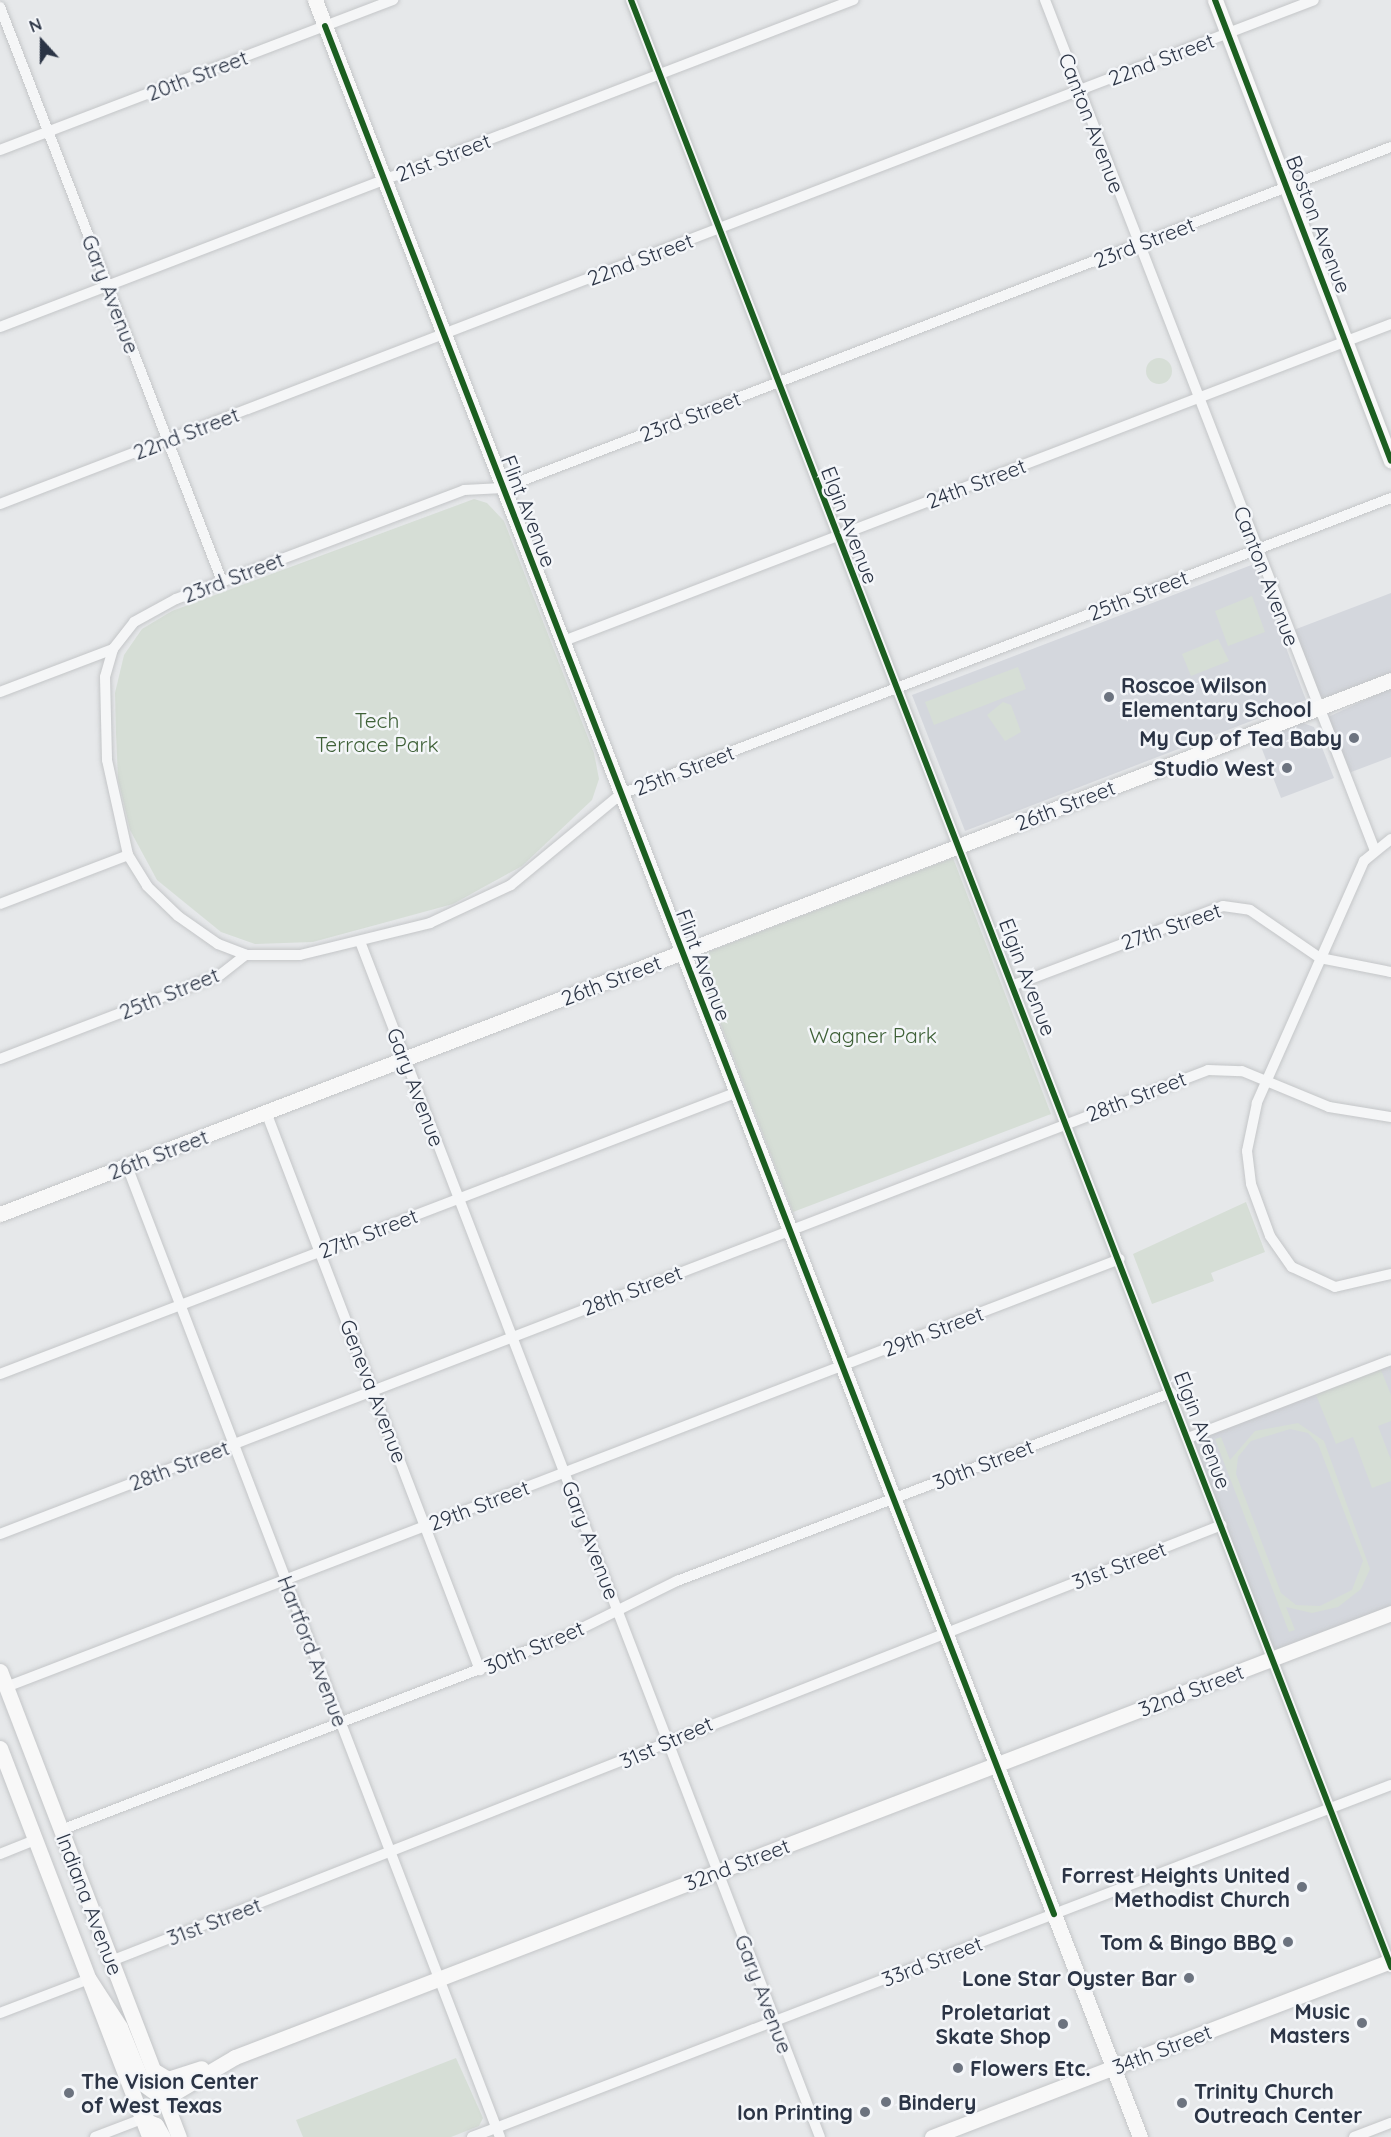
<!DOCTYPE html>
<style>
body{margin:0}
#map{position:relative;width:1391px;height:2137px;overflow:hidden;background:#e6e8ea;font-family:Quicksand,sans-serif}
div>[style]{position:absolute}
[style*='--x']{left:calc(var(--x)*1px);top:calc(var(--y)*1px);width:calc(var(--w)*1px);rotate:calc(var(--a)*1deg)}
.built>*{inset:0;background:#d4d7dd}
.green>*{inset:0;background:#d6ded6}
.round{border-radius:50%}
.roads{filter:drop-shadow(0 0 2px #c4c6c8) drop-shadow(0 0 2px #c4c6c8)}
.street>*{height:10px;margin:-5px;padding:0 5px;transform-origin:5px;border-radius:5px;background:#f5f6f7}
.secondary>*{height:15px;margin:-7.5px;padding:0 7.5px;transform-origin:7.5px;border-radius:7.5px;background:#f8f8f8}
.cycleway>*{height:6px;margin:-3px;padding:0 3px;transform-origin:3px;border-radius:3px;background:#1b5e20}
.dots>*{width:16px;height:16px;translate:-50% -50%;box-sizing:border-box;border:3px solid #f4f6f9;border-radius:50%}
span{translate:-50% -50%;white-space:nowrap;text-align:center;line-height:1.15;-webkit-text-stroke:5px #f4f6f9;paint-order:stroke}
.street-label{font-size:21px;color:#2b3445}
.poi-label{font-size:21px;color:#2b3445;font-weight:700}
.left{translate:0 -50%;text-align:left}
.right{translate:-100% -50%;text-align:right}
.park-label{font-size:21px;color:#3f6138}
.north{position:absolute;left:12px;top:12px;width:60px;height:60px;-webkit-text-stroke:4px #f4f6f9;paint-order:stroke;rotate:339deg;font-size:16px;font-weight:700;line-height:24px;text-align:center;color:#2b3445}
.north::after{content:'';display:block;margin:auto;width:21px;height:27px;background:#2b3445;clip-path:polygon(50% 0,100% 100%,50% 72%,0 100%)}
</style>
<div id="map">
<div class="built">
<i style="clip-path:polygon(1254px 564px,1306px 700px,965px 831px,912px 695px)"></i>
<i style="clip-path:polygon(1391px 593px,1391px 673px,1322px 699px,1291px 631px)"></i>
<i style="clip-path:polygon(1391px 688px,1391px 757px,1346px 774px,1328px 717px)"></i>
<i style="clip-path:polygon(1300px 722px,1314px 727px,1334px 778px,1281px 798px,1258px 739px)"></i>
<i style="clip-path:polygon(1391px 1360px,1391px 1613px,1272px 1659px,1188px 1438px)"></i>
</div>
<div class="green">
<i class="round" style="left:1146px;top:358px;width:26px;height:26px"></i>
<i style="clip-path:polygon(474px 499px,487px 503px,504px 521px,594px 753px,599px 779px,592px 800px,522px 866px,453px 904px,313px 942px,255px 944px,221px 932px,157px 880px,130px 830px,118px 779px,116px 733px,115px 693px,124px 655px,142px 629px,172px 611px)"></i>
<i style="clip-path:polygon(1252px 596px,1265px 632px,1228px 646px,1215px 611px)"></i>
<i style="clip-path:polygon(1218px 639px,1229px 661px,1191px 676px,1182px 654px)"></i>
<i style="clip-path:polygon(1018px 667px,1026px 689px,934px 725px,925px 702px)"></i>
<i style="clip-path:polygon(1003px 702px,1011px 705px,1021px 732px,1005px 741px,987px 715px)"></i>
<i style="clip-path:polygon(953px 858px,1051px 1114px,793px 1212px,695px 957px)"></i>
<i style="clip-path:polygon(1246px 1202px,1265px 1252px,1211px 1273px,1214px 1281px,1152px 1304px,1133px 1254px)"></i>
<i style="clip-path:polygon(1379px 1365px,1391px 1395px,1391px 1421px,1378px 1426px,1391px 1460px,1391px 1481px,1372px 1488px,1353px 1437px,1336px 1444px,1314px 1390px)"></i>
<i style="clip-path:polygon(evenodd,1298px 1423px,1324px 1441px,1370px 1569px,1361px 1589px,1338px 1607px,1312px 1613px,1286px 1607px,1295px 1630px,1289px 1632px,1215px 1439px,1221px 1437px,1230px 1460px,1255px 1431px,1298px 1423px,1290px 1429px,1308px 1433px,1318px 1444px,1363px 1561px,1352px 1590px,1320px 1606px,1296px 1605px,1281px 1593px,1236px 1474px,1238px 1457px,1251px 1441px,1290px 1429px)"></i>
<i style="clip-path:polygon(456px 2058px,483px 2118px,479px 2126px,451px 2137px,303px 2137px,296px 2120px)"></i>
</div>
<div class="roads">
<div class="street">
<i style="--x:631;--y:0;--w:2109;--a:68.87"></i>
<i style="--x:1045;--y:0;--w:910;--a:68.8"></i>
<i style="--x:0;--y:7;--w:615;--a:68.86"></i>
<i style="--x:0;--y:150;--w:421;--a:-20.9"></i>
<i style="--x:0;--y:327;--w:914;--a:-20.97"></i>
<i style="--x:0;--y:504;--w:1407;--a:-20.98"></i>
<i style="--x:561;--y:642;--w:889;--a:-20.96"></i>
<i style="--x:113;--y:649;--w:29;--a:106"></i>
<i style="--x:105;--y:677;--w:83;--a:88.6"></i>
<i style="--x:107;--y:760;--w:97;--a:77.5"></i>
<i style="--x:128;--y:855;--w:36;--a:58"></i>
<i style="--x:147;--y:886;--w:43;--a:44.1"></i>
<i style="--x:178;--y:916;--w:49;--a:35"></i>
<i style="--x:218;--y:944;--w:30;--a:21"></i>
<i style="--x:0;--y:692;--w:121;--a:-20.8"></i>
<i style="--x:113;--y:649;--w:34;--a:-52"></i>
<i style="--x:134;--y:622;--w:48;--a:-28.7"></i>
<i style="--x:176;--y:599;--w:308;--a:-20.7"></i>
<i style="--x:464;--y:490;--w:39;--a:-3"></i>
<i style="--x:503;--y:488;--w:951;--a:-21.01"></i>
<i style="--x:1391;--y:839;--w:35;--a:141"></i>
<i style="--x:1364;--y:861;--w:265;--a:113.9"></i>
<i style="--x:1257;--y:1103;--w:49;--a:101.8"></i>
<i style="--x:1247;--y:1151;--w:33;--a:83"></i>
<i style="--x:1251;--y:1184;--w:55;--a:69.9"></i>
<i style="--x:1270;--y:1236;--w:38;--a:55"></i>
<i style="--x:1292;--y:1267;--w:47;--a:24.9"></i>
<i style="--x:1335;--y:1287;--w:57;--a:-13.1"></i>
<i style="--x:0;--y:904;--w:137;--a:-20.9"></i>
<i style="--x:361;--y:944;--w:1278;--a:68.96"></i>
<i style="--x:1014;--y:985;--w:223;--a:-20.7"></i>
<i style="--x:1223;--y:906;--w:27;--a:8"></i>
<i style="--x:1250;--y:910;--w:85;--a:34.4"></i>
<i style="--x:1320;--y:958;--w:72;--a:11.2"></i>
<i style="--x:0;--y:1059;--w:235;--a:-20.9"></i>
<i style="--x:220;--y:975;--w:33;--a:-38"></i>
<i style="--x:246;--y:955;--w:54;--a:0"></i>
<i style="--x:300;--y:955;--w:134;--a:-13.8"></i>
<i style="--x:430;--y:923;--w:89;--a:-25.1"></i>
<i style="--x:511;--y:885;--w:143;--a:-39.6"></i>
<i style="--x:621;--y:794;--w:825;--a:-21.03"></i>
<i style="--x:266;--y:1112;--w:598;--a:69.02"></i>
<i style="--x:127;--y:1166;--w:1040;--a:68.99"></i>
<i style="--x:0;--y:1374;--w:787;--a:-20.92"></i>
<i style="--x:1188;--y:1438;--w:217;--a:-21"></i>
<i style="--x:0;--y:1534;--w:1294;--a:-21.01"></i>
<i style="--x:1208;--y:1070;--w:34;--a:2"></i>
<i style="--x:1242;--y:1071;--w:94;--a:22.5"></i>
<i style="--x:1329;--y:1107;--w:63;--a:9.2"></i>
<i style="--x:6;--y:1687;--w:1193;--a:-21.02"></i>
<i style="--x:61;--y:1830;--w:543;--a:-21.04"></i>
<i style="--x:568;--y:1635;--w:122;--a:-26.4"></i>
<i style="--x:677;--y:1581;--w:529;--a:-20.84"></i>
<i style="--x:0;--y:1854;--w:38;--a:-22"></i>
<i style="--x:111;--y:1961;--w:1193;--a:-21.43"></i>
<i style="--x:0;--y:2013;--w:95;--a:-20.9"></i>
<i style="--x:95;--y:2137;--w:50;--a:-21"></i>
<i style="--x:142;--y:2119;--w:30;--a:-42"></i>
<i style="--x:472;--y:2137;--w:984;--a:-20.96"></i>
<i style="--x:1354;--y:2137;--w:40;--a:-21"></i>
</div>
<div class="secondary">
<i style="--x:315;--y:0;--w:2291;--a:68.89"></i>
<i style="--x:1215;--y:0;--w:493;--a:69.1"></i>
<i style="--x:0;--y:1214;--w:1490;--a:-21"></i>
<i style="--x:0;--y:1671;--w:499;--a:69"></i>
<i style="--x:0;--y:1748;--w:417;--a:69"></i>
<i style="--x:89;--y:1979;--w:57;--a:57.1"></i>
<i style="--x:120;--y:2027;--w:61;--a:68"></i>
<i style="--x:143;--y:2084;--w:26;--a:36"></i>
<i style="--x:164;--y:2099;--w:82;--a:-30.6"></i>
<i style="--x:235;--y:2057;--w:1238;--a:-21.01"></i>
<i style="--x:153;--y:2070;--w:17;--a:31"></i>
<i style="--x:168;--y:2079;--w:35;--a:-18"></i>
<i style="--x:142;--y:2119;--w:15;--a:23"></i>
<i style="--x:156;--y:2125;--w:14;--a:60"></i>
<i style="--x:932;--y:2137;--w:492;--a:-21"></i>
</div>
</div>
<div class="cycleway">
<i style="--x:631;--y:0;--w:2109;--a:68.87"></i>
<i style="--x:1215;--y:0;--w:493;--a:69.1"></i>
<i style="--x:325;--y:26;--w:2024;--a:68.89"></i>
</div>
<div class="dots">
<i style="left:1109px;top:697px;background:#6c737f"></i>
<i style="left:1354px;top:738px;background:#6c737f"></i>
<i style="left:1287px;top:768px;background:#6c737f"></i>
<i style="left:1302px;top:1887px;background:#6c737f"></i>
<i style="left:1288px;top:1942px;background:#6c737f"></i>
<i style="left:1189px;top:1978px;background:#6c737f"></i>
<i style="left:1362px;top:2023px;background:#6c737f"></i>
<i style="left:1063px;top:2024px;background:#6c737f"></i>
<i style="left:958px;top:2068px;background:#6c737f"></i>
<i style="left:69px;top:2093px;background:#6c737f"></i>
<i style="left:886px;top:2102px;background:#6c737f"></i>
<i style="left:1182px;top:2103px;background:#6c737f"></i>
<i style="left:865px;top:2112px;background:#6c737f"></i>
</div>
<div class="street-label">
<span style="left:1161px;top:59px;rotate:-21deg">22nd Street</span>
<span style="left:197px;top:75px;rotate:-21deg">20th Street</span>
<span style="left:1092px;top:123px;rotate:69deg">Canton Avenue</span>
<span style="left:443px;top:157px;rotate:-21deg">21st Street</span>
<span style="left:1319px;top:224px;rotate:69deg">Boston Avenue</span>
<span style="left:1144px;top:242px;rotate:-21deg">23rd Street</span>
<span style="left:640px;top:259px;rotate:-21deg">22nd Street</span>
<span style="left:111px;top:294px;rotate:69deg">Gary Avenue</span>
<span style="left:690px;top:416px;rotate:-21deg">23rd Street</span>
<span style="left:186px;top:433px;rotate:-21deg">22nd Street</span>
<span style="left:976px;top:483px;rotate:-21deg">24th Street</span>
<span style="left:529px;top:511px;rotate:69deg">Flint Avenue</span>
<span style="left:850px;top:525px;rotate:69deg">Elgin Avenue</span>
<span style="left:1267px;top:576px;rotate:69deg">Canton Avenue</span>
<span style="left:233px;top:577px;rotate:-21deg">23rd Street</span>
<span style="left:1138px;top:595px;rotate:-21deg">25th Street</span>
<span style="left:684px;top:770px;rotate:-21deg">25th Street</span>
<span style="left:1065px;top:805px;rotate:-21deg">26th Street</span>
<span style="left:1171px;top:926px;rotate:-19deg">27th Street</span>
<span style="left:704px;top:965px;rotate:69deg">Flint Avenue</span>
<span style="left:1028px;top:977px;rotate:69deg">Elgin Avenue</span>
<span style="left:611px;top:980px;rotate:-21deg">26th Street</span>
<span style="left:169px;top:993px;rotate:-22deg">25th Street</span>
<span style="left:416px;top:1087px;rotate:69deg">Gary Avenue</span>
<span style="left:1136px;top:1096px;rotate:-21deg">28th Street</span>
<span style="left:158px;top:1154px;rotate:-21deg">26th Street</span>
<span style="left:368px;top:1233px;rotate:-21deg">27th Street</span>
<span style="left:632px;top:1290px;rotate:-21deg">28th Street</span>
<span style="left:933px;top:1331px;rotate:-21deg">29th Street</span>
<span style="left:374px;top:1391px;rotate:69deg">Geneva Avenue</span>
<span style="left:1203px;top:1430px;rotate:69deg">Elgin Avenue</span>
<span style="left:983px;top:1464px;rotate:-21deg">30th Street</span>
<span style="left:179px;top:1465px;rotate:-21deg">28th Street</span>
<span style="left:479px;top:1505px;rotate:-21deg">29th Street</span>
<span style="left:591px;top:1540px;rotate:69deg">Gary Avenue</span>
<span style="left:1119px;top:1565px;rotate:-21deg">31st Street</span>
<span style="left:534px;top:1647px;rotate:-23deg">30th Street</span>
<span style="left:313px;top:1651px;rotate:69deg">Hartford Avenue</span>
<span style="left:1191px;top:1690px;rotate:-21deg">32nd Street</span>
<span style="left:666px;top:1742px;rotate:-24deg">31st Street</span>
<span style="left:737px;top:1864px;rotate:-21deg">32nd Street</span>
<span style="left:90px;top:1904px;rotate:69deg">Indiana Avenue</span>
<span style="left:214px;top:1921px;rotate:-21deg">31st Street</span>
<span style="left:932px;top:1961px;rotate:-21deg">33rd Street</span>
<span style="left:764px;top:1994px;rotate:69deg">Gary Avenue</span>
<span style="left:1162px;top:2049px;rotate:-21deg">34th Street</span>
</div>
<div class="poi-label">
<span class="left" style="left:1121px;top:697px">Roscoe Wilson<br>Elementary School</span>
<span class="right" style="left:1342px;top:738px">My Cup of Tea Baby</span>
<span class="right" style="left:1275px;top:768px">Studio West</span>
<span class="right" style="left:1290px;top:1887px">Forrest Heights United<br>Methodist Church</span>
<span class="right" style="left:1276px;top:1942px">Tom &amp; Bingo BBQ</span>
<span class="right" style="left:1177px;top:1978px">Lone Star Oyster Bar</span>
<span class="right" style="left:1350px;top:2023px">Music<br>Masters</span>
<span class="right" style="left:1051px;top:2024px">Proletariat<br>Skate Shop</span>
<span class="left" style="left:970px;top:2068px">Flowers Etc.</span>
<span class="left" style="left:81px;top:2093px">The Vision Center<br>of West Texas</span>
<span class="left" style="left:1194px;top:2103px">Trinity Church<br>Outreach Center</span>
<span class="left" style="left:898px;top:2102px">Bindery</span>
<span class="right" style="left:853px;top:2112px">Ion Printing</span>
</div>
<div class="park-label">
<span style="left:377px;top:732px">Tech<br>Terrace Park</span>
<span style="left:873px;top:1035px">Wagner Park</span>
</div>
<div class="north">N</div>
</div>
